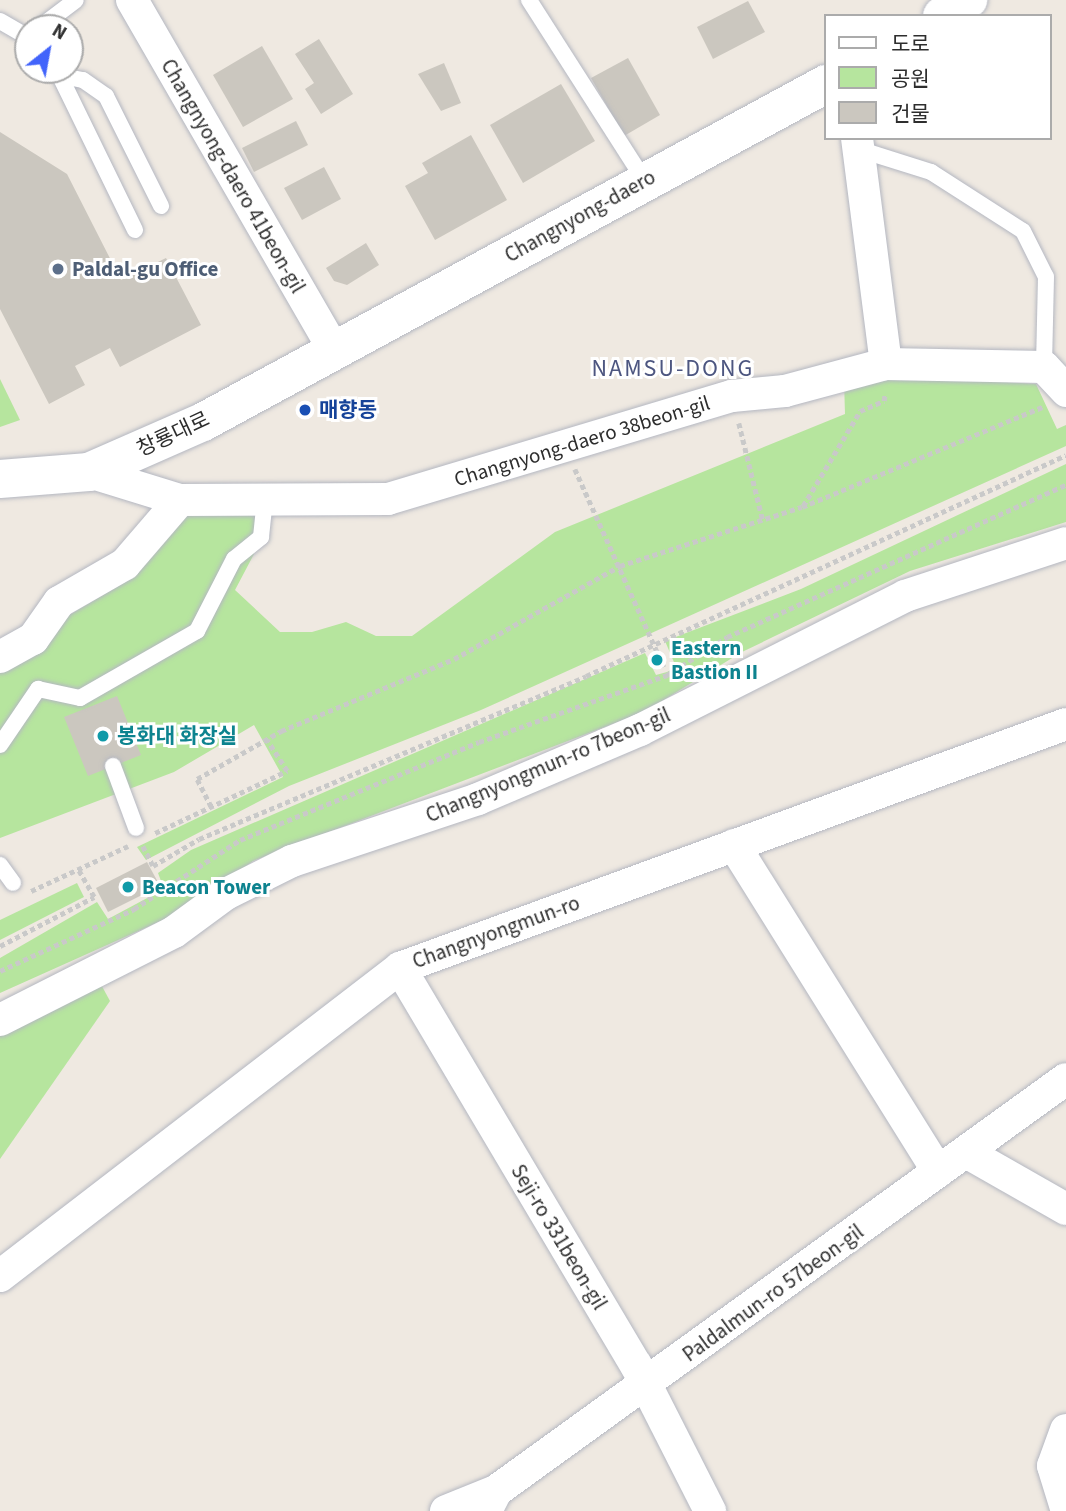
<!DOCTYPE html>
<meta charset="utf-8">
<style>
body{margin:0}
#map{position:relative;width:1066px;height:1511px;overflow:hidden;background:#efe9e1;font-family:"Source Sans 3","Noto Sans KR",sans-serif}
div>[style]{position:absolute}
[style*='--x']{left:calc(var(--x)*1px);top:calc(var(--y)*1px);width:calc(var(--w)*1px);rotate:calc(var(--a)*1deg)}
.green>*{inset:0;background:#b6e59e}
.building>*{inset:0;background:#cbc7bf}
.path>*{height:4.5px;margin-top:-2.25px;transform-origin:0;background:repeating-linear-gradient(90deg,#c9c9c9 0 5px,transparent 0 8.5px)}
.roads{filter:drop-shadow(0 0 2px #b4b7c1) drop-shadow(0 0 2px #b4b7c1)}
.service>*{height:16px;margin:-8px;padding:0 8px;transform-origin:8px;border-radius:8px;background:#fff}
.minor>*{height:32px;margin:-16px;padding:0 16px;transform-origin:16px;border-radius:16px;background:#fff}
.tertiary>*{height:38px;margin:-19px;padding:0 19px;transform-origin:19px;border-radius:19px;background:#fff}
.dots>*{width:19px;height:19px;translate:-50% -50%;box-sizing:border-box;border:4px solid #fff;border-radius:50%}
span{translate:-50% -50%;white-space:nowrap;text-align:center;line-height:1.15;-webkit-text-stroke:6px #fff;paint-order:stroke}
.street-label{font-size:21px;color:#2e2e2e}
.service-label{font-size:21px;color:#4e5e75;font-weight:700}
.left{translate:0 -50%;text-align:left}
.transit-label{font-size:21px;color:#164399;font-weight:700}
.culture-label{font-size:21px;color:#0d838f;font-weight:700}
.quarter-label{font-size:24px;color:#4d5680;letter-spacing:2px}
.legend{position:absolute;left:824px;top:14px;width:228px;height:126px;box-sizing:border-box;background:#fff;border:2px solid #ababab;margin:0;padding:9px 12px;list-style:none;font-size:21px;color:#2e2e2e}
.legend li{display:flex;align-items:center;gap:14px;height:35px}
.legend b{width:35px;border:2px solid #ababab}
.north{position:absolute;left:14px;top:14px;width:70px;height:70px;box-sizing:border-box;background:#fff;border:2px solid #ababab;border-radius:50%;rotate:31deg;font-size:19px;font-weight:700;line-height:28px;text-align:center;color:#2e2e2e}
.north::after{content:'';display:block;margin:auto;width:24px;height:32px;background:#4264fb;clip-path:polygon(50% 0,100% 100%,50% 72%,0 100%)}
</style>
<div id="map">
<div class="green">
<i style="clip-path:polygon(897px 375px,1036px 384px,1057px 429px,1066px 425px,1066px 446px,481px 710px,289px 786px,146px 860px,137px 847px,283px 777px,254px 725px,174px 772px,0 838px,0 669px,61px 620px,125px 582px,184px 512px,257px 507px,254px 554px,235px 590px,280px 632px,312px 632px,346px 622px,376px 636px,412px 636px,555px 532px,845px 414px,844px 381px)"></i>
<i style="clip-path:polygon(0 379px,20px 420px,0 427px)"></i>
<i style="clip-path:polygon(1066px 464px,1066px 522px,910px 571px,742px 652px,644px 712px,253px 861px,183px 911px,0 993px,0 958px,97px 902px,108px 919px,164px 889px,158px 873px,191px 850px,645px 653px,656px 675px,667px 672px,676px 667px,665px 641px,801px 589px)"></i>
<i style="clip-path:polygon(77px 883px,84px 897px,0 940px,0 920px)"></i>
<i style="clip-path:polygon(98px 979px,110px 1001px,0 1159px,0 1030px)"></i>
</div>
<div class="building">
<i style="clip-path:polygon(748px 1px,765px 32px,713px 59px,697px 27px)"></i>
<i style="clip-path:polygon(319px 39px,353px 94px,321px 114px,305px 89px,314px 83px,295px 54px)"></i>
<i style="clip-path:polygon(262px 46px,293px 99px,243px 127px,213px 75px)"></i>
<i style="clip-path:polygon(628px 58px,660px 115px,624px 136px,591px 78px)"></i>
<i style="clip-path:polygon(444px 63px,461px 103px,441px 111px,418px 74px)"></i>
<i style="clip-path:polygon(561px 84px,595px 141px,523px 183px,490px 125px)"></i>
<i style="clip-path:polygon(296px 121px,308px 145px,254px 172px,242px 148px)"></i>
<i style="clip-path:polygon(0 132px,67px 174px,121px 280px,166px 258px,201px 325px,120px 367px,110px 348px,75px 366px,85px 385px,49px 404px,0 309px)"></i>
<i style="clip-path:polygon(471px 135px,507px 200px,435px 240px,405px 186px,428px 173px,422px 163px)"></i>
<i style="clip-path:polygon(324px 167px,341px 199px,302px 220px,284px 188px)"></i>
<i style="clip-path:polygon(366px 243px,379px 265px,347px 285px,334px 281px,326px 268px)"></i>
<i style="clip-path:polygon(117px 696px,141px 755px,88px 776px,64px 717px)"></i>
<i style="clip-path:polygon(147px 862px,160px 886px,108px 912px,96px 888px)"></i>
</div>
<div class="path">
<i style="--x:739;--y:423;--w:101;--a:76.2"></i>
<i style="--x:575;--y:469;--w:217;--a:65.8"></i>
<i style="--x:803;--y:506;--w:111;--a:-59"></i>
<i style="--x:860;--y:411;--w:26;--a:-23"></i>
<i style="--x:884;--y:401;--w:8;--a:-83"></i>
<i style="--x:211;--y:807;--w:31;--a:-117"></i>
<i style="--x:197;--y:779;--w:97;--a:-29.7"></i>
<i style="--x:281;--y:731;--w:187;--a:-22.6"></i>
<i style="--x:454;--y:659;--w:190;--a:-29.3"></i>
<i style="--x:620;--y:566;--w:191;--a:-18"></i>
<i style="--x:802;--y:507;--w:263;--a:-22.6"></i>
<i style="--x:155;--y:833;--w:146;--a:-25.2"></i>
<i style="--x:287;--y:771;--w:37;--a:-123"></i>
<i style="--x:143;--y:846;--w:22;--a:63"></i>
<i style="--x:153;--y:866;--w:53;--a:-30.4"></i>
<i style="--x:199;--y:839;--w:420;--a:-22.8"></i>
<i style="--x:586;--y:676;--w:528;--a:-24.72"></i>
<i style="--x:31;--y:891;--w:107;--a:-24.9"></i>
<i style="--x:0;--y:946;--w:106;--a:-27.5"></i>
<i style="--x:94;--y:897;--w:32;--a:-120"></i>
<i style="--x:0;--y:971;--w:148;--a:-24.8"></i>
<i style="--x:134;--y:909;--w:126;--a:-33.1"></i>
<i style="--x:240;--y:840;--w:258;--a:-22.3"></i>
<i style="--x:479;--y:742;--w:200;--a:-19.6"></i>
<i style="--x:667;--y:675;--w:71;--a:-32.3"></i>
<i style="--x:727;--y:637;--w:372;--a:-24.2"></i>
</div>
<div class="roads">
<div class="service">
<i style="--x:529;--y:0;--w:214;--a:57.4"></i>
<i style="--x:0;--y:21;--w:32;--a:30"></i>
<i style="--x:39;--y:28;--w:46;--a:-37.1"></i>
<i style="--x:57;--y:70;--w:178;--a:64"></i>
<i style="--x:62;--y:76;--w:21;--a:11"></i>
<i style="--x:83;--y:80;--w:28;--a:35"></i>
<i style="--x:106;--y:96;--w:123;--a:63.4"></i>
<i style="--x:858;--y:149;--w:77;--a:17.5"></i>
<i style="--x:931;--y:172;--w:109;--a:32.7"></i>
<i style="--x:1023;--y:231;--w:51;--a:63.4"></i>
<i style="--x:1046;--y:277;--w:90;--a:91.3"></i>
<i style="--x:0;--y:745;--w:68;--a:-55.8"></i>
<i style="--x:38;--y:689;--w:43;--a:12.1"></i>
<i style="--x:80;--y:698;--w:135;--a:-29.8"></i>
<i style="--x:197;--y:631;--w:81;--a:-62.8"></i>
<i style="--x:234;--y:559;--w:35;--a:-39"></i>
<i style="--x:261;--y:537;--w:38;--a:-84"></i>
<i style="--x:113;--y:766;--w:66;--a:69.6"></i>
<i style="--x:0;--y:865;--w:22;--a:54"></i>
</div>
<div class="minor">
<i style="--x:132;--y:0;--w:405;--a:60"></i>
<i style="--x:857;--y:138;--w:228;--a:82.7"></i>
<i style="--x:89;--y:472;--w:95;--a:17.1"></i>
<i style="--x:180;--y:500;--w:208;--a:-0.3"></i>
<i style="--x:388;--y:499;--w:359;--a:-16.7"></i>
<i style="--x:732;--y:396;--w:53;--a:-5.4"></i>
<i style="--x:785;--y:391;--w:105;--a:-15"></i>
<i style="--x:886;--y:364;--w:158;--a:1.1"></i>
<i style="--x:1044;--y:367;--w:33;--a:47"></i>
<i style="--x:0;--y:657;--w:38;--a:-29"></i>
<i style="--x:33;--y:639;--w:45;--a:-54.9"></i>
<i style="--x:59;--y:602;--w:76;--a:-29.9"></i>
<i style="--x:125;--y:564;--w:84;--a:-49.3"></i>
<i style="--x:734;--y:845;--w:385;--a:58"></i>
<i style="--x:400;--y:968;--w:462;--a:59.3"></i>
<i style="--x:636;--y:1365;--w:164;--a:63.1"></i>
<i style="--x:0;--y:1020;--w:195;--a:-26.8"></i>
<i style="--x:174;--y:932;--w:64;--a:-36.2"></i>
<i style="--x:226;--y:894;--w:74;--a:-26.6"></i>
<i style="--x:292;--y:861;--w:196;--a:-18.4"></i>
<i style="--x:478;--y:799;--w:176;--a:-23.1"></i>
<i style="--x:640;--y:730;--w:297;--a:-26.8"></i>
<i style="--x:905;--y:596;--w:169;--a:-18.2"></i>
<i style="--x:966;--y:1152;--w:115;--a:29.7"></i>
<i style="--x:0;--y:1276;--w:505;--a:-37.6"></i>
<i style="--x:400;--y:968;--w:709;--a:-20.12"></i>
<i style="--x:1066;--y:1430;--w:38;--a:110"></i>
<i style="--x:1053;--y:1466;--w:44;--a:72.8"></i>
<i style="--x:446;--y:1511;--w:54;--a:-21.8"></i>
<i style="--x:486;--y:1511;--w:22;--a:-63"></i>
<i style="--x:496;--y:1491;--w:703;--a:-35.86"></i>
</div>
<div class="tertiary">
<i style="--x:942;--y:16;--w:31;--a:-32"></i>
<i style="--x:0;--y:479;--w:89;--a:-4.5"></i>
<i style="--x:89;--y:472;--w:124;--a:-23.7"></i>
<i style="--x:203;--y:422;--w:709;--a:-28.48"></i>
</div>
</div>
<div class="dots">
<i style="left:58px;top:269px;background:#5c6f8a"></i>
<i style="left:305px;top:410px;background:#1a4fb4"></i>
<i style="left:657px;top:660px;background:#0f9aa8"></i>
<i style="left:103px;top:736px;background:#0f9aa8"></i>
<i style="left:128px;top:887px;background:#0f9aa8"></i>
</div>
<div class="street-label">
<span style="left:233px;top:176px;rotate:60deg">Changnyong-daero 41beon-gil</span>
<span style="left:580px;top:216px;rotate:-29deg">Changnyong-daero</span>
<span style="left:173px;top:434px;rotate:-25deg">창룡대로</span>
<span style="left:582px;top:441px;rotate:-17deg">Changnyong-daero 38beon-gil</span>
<span style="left:548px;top:765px;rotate:-23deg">Changnyongmun-ro 7beon-gil</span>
<span style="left:496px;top:932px;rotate:-20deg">Changnyongmun-ro</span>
<span style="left:559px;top:1237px;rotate:59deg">Seji-ro 331beon-gil</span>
<span style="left:773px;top:1293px;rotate:-36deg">Paldalmun-ro 57beon-gil</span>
</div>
<div class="service-label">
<span class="left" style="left:72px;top:269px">Paldal-gu Office</span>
</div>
<div class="transit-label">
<span class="left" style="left:319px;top:410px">매향동</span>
</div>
<div class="culture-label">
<span class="left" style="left:671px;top:660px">Eastern<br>Bastion II</span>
<span class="left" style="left:117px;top:736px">봉화대 화장실</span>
<span class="left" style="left:142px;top:887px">Beacon Tower</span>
</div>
<div class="quarter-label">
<span style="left:673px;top:369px">NAMSU-DONG</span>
</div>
<ul class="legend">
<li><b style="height:9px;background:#fff"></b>도로</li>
<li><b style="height:19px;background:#b6e59e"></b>공원</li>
<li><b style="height:19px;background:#cbc7bf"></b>건물</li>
</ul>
<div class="north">N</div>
</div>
